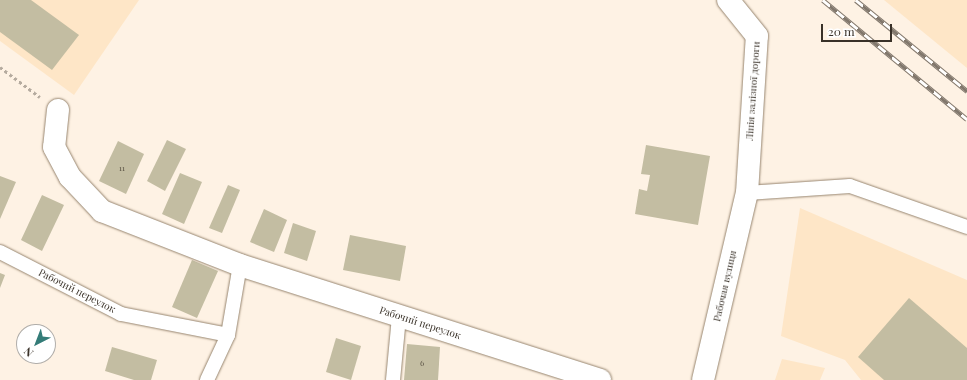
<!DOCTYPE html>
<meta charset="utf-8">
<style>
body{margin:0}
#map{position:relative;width:967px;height:380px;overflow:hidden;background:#fef2e4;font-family:"Playfair Display",serif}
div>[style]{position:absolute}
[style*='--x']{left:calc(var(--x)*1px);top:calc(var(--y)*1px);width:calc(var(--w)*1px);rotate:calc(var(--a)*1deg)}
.built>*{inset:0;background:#fee6c7}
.building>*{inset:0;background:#c3bda2}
.path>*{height:2.5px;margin-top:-1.25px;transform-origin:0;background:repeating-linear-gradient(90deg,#b5ab9f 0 3px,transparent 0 6px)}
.roads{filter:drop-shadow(0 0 1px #97856f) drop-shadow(0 0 1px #97856f)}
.lane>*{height:14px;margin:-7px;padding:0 7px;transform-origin:7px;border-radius:7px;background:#fff}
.street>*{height:22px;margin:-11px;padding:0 11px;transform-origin:11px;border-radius:11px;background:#fff}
.rail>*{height:4.5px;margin-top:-2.25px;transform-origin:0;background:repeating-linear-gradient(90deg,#fff 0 9px,#81776c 0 18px);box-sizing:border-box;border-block:1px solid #81776c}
span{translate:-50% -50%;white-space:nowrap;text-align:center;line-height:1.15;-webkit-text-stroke:3px #fff;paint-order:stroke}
.number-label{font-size:8px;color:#5c5446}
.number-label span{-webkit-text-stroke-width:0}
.street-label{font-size:10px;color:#393128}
.north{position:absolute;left:16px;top:324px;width:40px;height:40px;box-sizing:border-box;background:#fff;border:1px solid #b0ada9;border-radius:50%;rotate:222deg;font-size:11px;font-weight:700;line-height:16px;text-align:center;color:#393128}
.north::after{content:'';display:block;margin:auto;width:14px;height:18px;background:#347c78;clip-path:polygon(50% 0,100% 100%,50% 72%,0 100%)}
.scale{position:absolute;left:821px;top:24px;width:71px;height:18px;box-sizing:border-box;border:2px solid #393128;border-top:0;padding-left:5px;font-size:12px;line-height:14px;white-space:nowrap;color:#393128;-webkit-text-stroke:3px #fff;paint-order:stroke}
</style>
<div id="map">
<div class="built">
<i style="clip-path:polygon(0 0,139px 0,74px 95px,0 41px)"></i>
<i style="clip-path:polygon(884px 0,967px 0,967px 68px)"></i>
<i style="clip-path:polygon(800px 208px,967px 280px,967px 380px,861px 380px,845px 360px,781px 336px)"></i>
<i style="clip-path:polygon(782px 359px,825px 368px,820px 380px,775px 380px)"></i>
</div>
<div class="building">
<i style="clip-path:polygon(0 0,31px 0,79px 35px,52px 70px,0 32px)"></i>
<i style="clip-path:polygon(167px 140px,186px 149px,165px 191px,147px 181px)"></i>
<i style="clip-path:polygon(118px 141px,144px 154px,126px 194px,99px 181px)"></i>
<i style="clip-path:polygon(646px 145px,710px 156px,698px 225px,635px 214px,639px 189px,647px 191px,650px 175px,641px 174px)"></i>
<i style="clip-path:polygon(180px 173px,202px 182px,184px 224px,162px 214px)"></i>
<i style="clip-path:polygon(0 176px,16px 182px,0 219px)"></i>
<i style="clip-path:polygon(228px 185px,240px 190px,222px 233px,209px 228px)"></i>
<i style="clip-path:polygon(42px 195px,64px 205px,42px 251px,21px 240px)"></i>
<i style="clip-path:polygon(264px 209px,287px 220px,274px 252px,250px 242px)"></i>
<i style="clip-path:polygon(293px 223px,316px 231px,307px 261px,284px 253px)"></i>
<i style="clip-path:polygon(350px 235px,406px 246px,400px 281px,343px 270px)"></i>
<i style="clip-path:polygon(192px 260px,218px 271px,197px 318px,172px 307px)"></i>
<i style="clip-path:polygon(0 273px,5px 275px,0 288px)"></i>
<i style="clip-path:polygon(909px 298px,967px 348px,967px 380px,884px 380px,858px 357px)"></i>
<i style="clip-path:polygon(336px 338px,361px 346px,351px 380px,326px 372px)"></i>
<i style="clip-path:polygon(407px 344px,440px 347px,438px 380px,404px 380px)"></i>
<i style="clip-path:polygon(112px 347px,157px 360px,151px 380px,134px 380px,105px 371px)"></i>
</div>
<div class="path">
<i style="--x:0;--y:67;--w:50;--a:36.9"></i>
</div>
<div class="roads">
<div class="lane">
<i style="--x:747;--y:193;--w:103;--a:-3.9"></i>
<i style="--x:850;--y:186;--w:124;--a:19.3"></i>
<i style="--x:0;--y:252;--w:136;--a:27.1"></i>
<i style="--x:121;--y:314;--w:109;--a:11.1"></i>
<i style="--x:207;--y:380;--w:50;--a:-65"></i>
<i style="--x:228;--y:335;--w:71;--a:-80.3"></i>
<i style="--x:393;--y:380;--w:64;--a:-84.6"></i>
</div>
<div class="street">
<i style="--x:58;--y:110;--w:37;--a:96"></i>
<i style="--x:54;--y:147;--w:34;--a:62"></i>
<i style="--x:70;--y:177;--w:47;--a:46.7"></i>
<i style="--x:102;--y:211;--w:148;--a:21.4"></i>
<i style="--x:240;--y:265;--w:378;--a:17.7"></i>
<i style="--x:703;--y:380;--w:192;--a:-76.8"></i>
<i style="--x:747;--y:193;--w:157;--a:-86.4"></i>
<i style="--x:757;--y:36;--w:46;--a:-128.9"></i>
</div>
</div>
<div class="rail">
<i style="--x:823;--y:0;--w:187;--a:39.6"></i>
<i style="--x:856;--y:0;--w:144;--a:39.3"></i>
</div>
<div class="number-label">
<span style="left:122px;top:168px">11</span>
<span style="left:422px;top:363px">6</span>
</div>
<div class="street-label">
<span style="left:753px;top:91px;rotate:-86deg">Лінія залізної дороги</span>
<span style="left:725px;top:286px;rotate:-77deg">Рабочая вулиця</span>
<span style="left:77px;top:291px;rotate:27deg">Рабочий переулок</span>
<span style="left:420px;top:323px;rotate:18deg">Рабочий переулок</span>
</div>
<div class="north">N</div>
<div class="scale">20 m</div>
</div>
